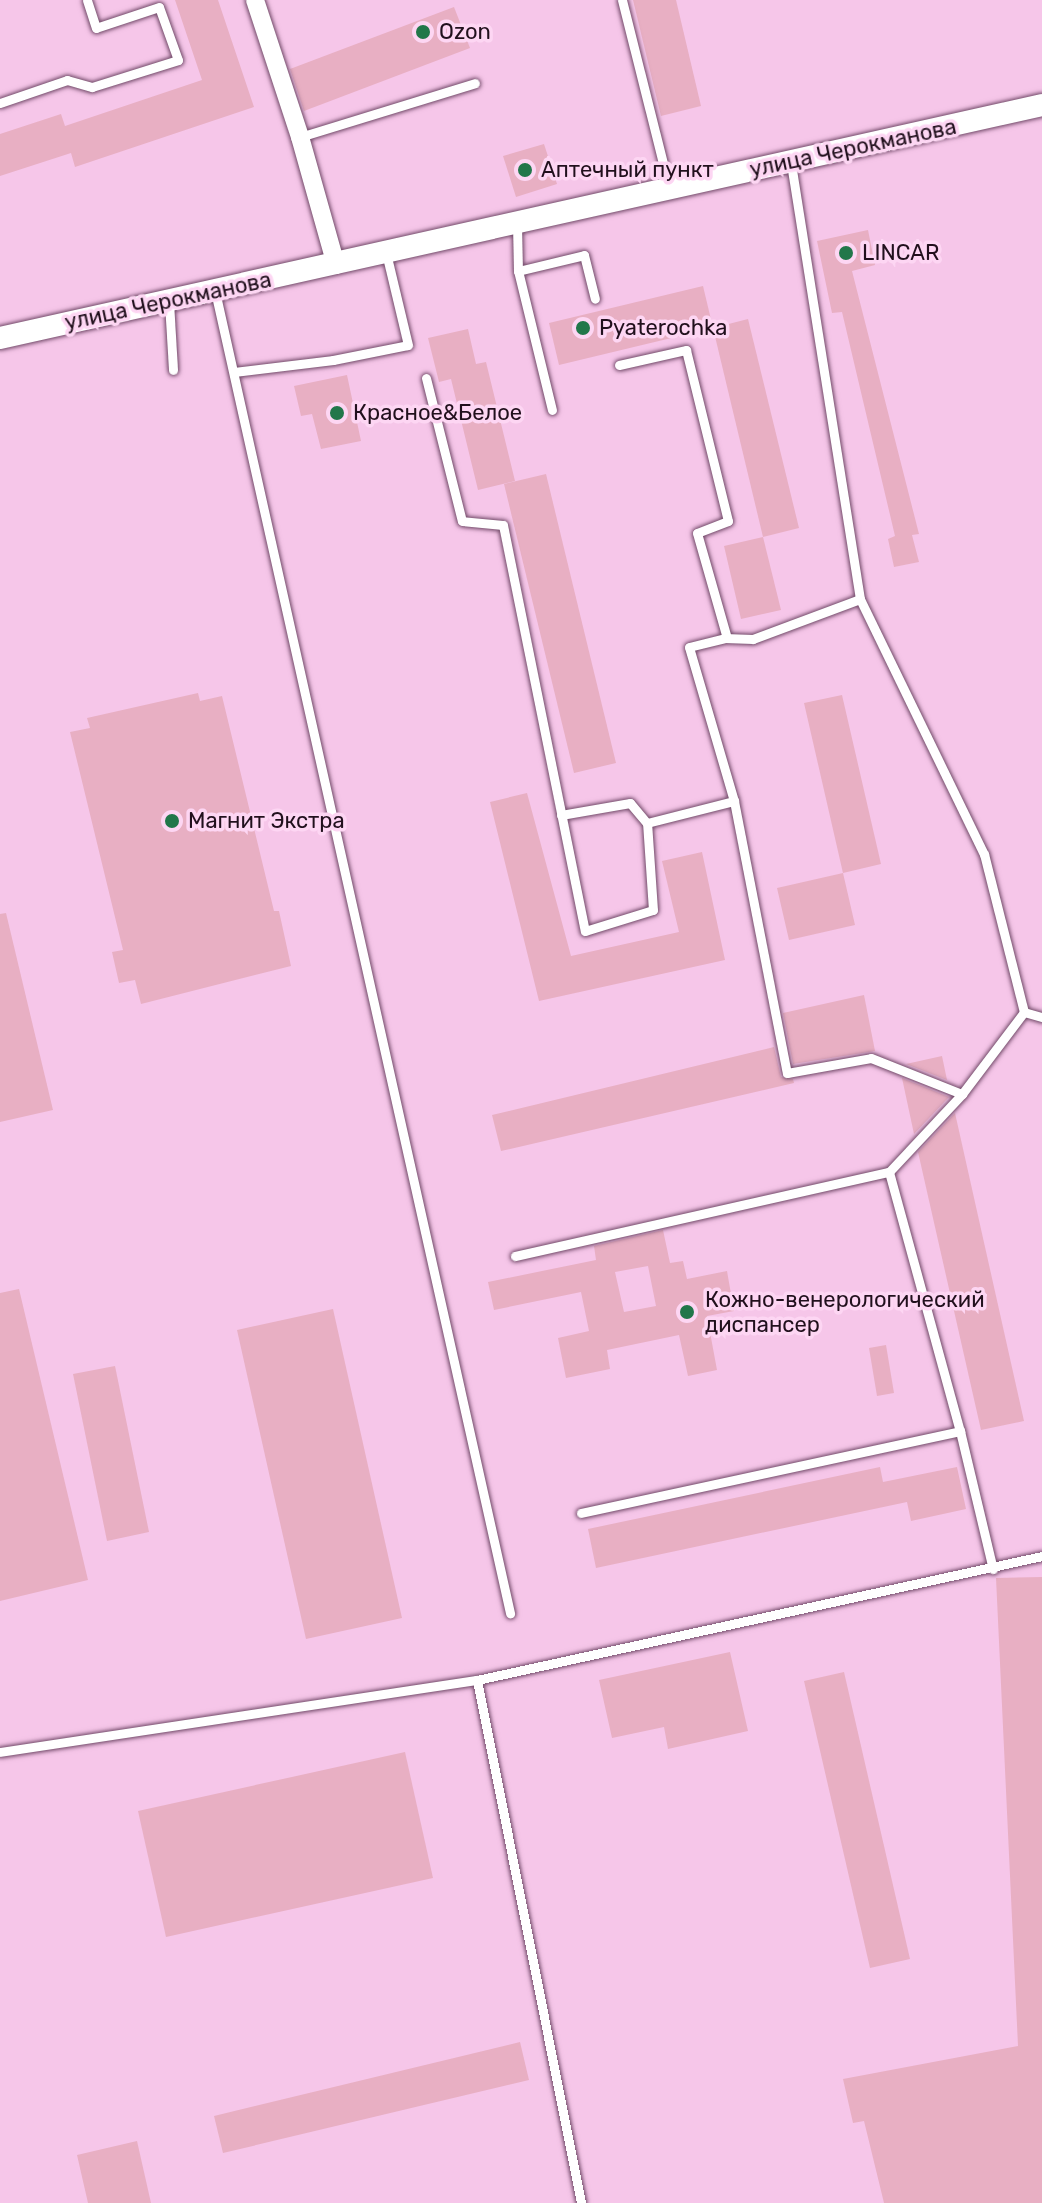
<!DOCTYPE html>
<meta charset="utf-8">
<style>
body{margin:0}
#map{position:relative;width:1042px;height:2203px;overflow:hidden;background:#f6c6e9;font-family:Rubik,sans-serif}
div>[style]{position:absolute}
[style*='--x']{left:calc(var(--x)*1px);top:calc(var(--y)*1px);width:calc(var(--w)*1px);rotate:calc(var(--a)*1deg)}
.building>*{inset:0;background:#e8afc3}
.roads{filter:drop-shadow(0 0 2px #724a69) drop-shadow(0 0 2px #724a69)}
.service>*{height:9px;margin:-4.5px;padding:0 4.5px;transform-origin:4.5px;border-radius:4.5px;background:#fff}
.minor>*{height:18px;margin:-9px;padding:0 9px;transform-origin:9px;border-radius:9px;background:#fff}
.tertiary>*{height:22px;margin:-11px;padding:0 11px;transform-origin:11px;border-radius:11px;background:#fff}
.dots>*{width:22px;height:22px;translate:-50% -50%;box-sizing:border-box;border:4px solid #fdd6f3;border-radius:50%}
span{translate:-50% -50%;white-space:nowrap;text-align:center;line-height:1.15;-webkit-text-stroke:7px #fdd6f3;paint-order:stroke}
.poi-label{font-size:22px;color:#21101d}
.left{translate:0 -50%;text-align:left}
.street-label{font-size:22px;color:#21101d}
</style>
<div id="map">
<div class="building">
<i style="clip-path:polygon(175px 0,218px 0,254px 107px,75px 167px,71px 153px,0 176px,0 134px,61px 114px,65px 126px,202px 80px)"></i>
<i style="clip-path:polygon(633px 0,676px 0,701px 106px,661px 116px)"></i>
<i style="clip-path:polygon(454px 7px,470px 48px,304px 111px,290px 69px)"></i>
<i style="clip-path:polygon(544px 144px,557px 184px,516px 197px,503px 156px)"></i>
<i style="clip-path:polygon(868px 230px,875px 265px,852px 271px,919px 534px,912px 535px,919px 562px,894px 567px,888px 539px,895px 536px,842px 312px,832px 313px,817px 241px)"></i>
<i style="clip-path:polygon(703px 286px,713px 328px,559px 365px,549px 323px)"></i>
<i style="clip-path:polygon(748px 319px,799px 528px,763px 537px,713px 328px)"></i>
<i style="clip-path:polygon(468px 329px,476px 364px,486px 362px,515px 481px,478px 490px,451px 379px,439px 382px,428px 338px)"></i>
<i style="clip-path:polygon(347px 375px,361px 441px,321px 449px,312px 414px,301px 416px,294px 386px)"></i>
<i style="clip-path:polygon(546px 474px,616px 763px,574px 773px,504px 484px)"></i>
<i style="clip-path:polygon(763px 537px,781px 610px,741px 619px,724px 546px)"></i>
<i style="clip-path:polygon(198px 693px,200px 701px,222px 696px,274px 911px,279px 911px,291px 966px,141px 1004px,135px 980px,119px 983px,112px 952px,123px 950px,70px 732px,90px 728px,87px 718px)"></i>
<i style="clip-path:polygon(842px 695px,881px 864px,843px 873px,804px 703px)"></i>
<i style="clip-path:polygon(527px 793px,571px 956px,679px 932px,662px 861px,702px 852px,725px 960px,539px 1001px,490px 802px)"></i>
<i style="clip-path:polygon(843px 873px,855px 925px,789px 940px,777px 888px)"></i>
<i style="clip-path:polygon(6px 913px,53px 1110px,0 1122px,0 914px)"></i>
<i style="clip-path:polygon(864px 995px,875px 1051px,793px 1064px,783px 1013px)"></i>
<i style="clip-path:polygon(774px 1047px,781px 1077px,793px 1079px,794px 1083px,501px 1151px,492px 1115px)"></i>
<i style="clip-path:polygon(942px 1056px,947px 1080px,906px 1064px)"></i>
<i style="clip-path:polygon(902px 1078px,949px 1097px,914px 1134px)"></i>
<i style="clip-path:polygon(955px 1113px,1024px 1421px,981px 1430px,918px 1152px)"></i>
<i style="clip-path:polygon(evenodd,663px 1230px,670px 1263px,683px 1261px,687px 1279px,727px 1271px,734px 1311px,707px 1316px,717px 1370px,688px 1376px,679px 1335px,607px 1350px,610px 1369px,566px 1378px,558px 1338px,589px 1331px,581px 1292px,494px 1310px,488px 1282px,596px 1260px,594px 1246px,663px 1230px,648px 1266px,656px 1306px,624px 1312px,615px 1272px,648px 1266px)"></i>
<i style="clip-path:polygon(19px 1289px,88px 1580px,0 1601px,0 1293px)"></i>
<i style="clip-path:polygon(333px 1309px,402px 1618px,306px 1639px,237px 1330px)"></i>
<i style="clip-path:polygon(886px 1345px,894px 1393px,877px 1396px,869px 1348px)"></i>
<i style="clip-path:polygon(115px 1366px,149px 1532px,107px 1541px,73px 1374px)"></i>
<i style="clip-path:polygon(880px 1467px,883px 1482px,957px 1467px,966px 1509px,911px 1521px,907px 1502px,596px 1568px,588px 1529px)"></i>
<i style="clip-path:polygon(1042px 1577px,1042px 2203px,884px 2203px,864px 2121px,853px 2123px,843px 2079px,1018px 2046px,996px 1578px)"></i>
<i style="clip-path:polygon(730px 1652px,748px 1731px,668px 1749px,664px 1727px,612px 1738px,599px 1680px)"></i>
<i style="clip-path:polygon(844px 1672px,910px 1959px,870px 1968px,804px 1681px)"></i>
<i style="clip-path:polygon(405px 1752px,433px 1878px,166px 1937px,138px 1811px)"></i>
<i style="clip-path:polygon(520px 2042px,529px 2080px,223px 2153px,214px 2116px)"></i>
<i style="clip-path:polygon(137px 2141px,151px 2203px,88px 2203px,77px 2155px)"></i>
</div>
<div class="roads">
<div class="service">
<i style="--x:622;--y:0;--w:193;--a:75.9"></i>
<i style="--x:0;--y:103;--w:71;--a:-18.9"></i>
<i style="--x:67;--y:80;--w:26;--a:16"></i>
<i style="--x:92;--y:87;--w:90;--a:-17.4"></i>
<i style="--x:178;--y:60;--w:56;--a:-109.7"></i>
<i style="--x:159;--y:7;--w:66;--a:161.6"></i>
<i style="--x:96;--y:28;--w:29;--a:-108"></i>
<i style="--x:300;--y:137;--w:183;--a:-17.1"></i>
<i style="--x:517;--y:224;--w:47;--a:88.8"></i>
<i style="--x:215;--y:291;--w:1355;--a:77.42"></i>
<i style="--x:169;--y:302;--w:68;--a:86.6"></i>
<i style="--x:619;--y:365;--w:69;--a:-12.6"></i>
<i style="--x:686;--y:350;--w:176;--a:76.2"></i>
<i style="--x:728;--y:521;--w:33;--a:159"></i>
<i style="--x:697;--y:533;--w:109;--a:74.1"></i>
<i style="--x:234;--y:372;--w:100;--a:-6.9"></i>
<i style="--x:333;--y:360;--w:76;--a:-11.3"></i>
<i style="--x:408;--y:345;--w:95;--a:-103.4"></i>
<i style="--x:426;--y:378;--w:147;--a:75.9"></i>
<i style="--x:462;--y:521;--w:41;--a:5.6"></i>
<i style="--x:503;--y:525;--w:414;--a:78.6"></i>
<i style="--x:585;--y:931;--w:71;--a:-17.2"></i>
<i style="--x:653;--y:910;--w:87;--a:-93.9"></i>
<i style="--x:647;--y:823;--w:90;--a:-14.2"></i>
<i style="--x:734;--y:801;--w:160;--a:-106.3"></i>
<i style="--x:689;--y:647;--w:36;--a:-14"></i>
<i style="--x:724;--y:638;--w:29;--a:2"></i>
<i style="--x:753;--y:639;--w:114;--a:-20.5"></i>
<i style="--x:860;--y:599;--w:441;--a:-99"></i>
<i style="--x:552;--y:410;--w:143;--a:-103.7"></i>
<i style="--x:518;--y:271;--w:68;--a:-13.6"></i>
<i style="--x:584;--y:255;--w:45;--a:76"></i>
<i style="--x:860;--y:599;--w:284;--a:64.1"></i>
<i style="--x:984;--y:854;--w:163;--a:75.8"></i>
<i style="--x:734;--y:801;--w:277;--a:79"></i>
<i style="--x:787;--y:1073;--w:85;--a:-10.1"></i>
<i style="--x:871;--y:1058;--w:98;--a:21.6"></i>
<i style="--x:962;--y:1094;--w:103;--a:-52.9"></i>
<i style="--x:1024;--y:1012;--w:19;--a:16"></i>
<i style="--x:561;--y:815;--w:70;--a:-9.9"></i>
<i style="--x:630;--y:803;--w:26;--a:50"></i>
<i style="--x:889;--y:1172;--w:269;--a:74.7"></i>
<i style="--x:960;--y:1431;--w:142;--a:76.6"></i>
<i style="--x:515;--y:1256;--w:383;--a:-12.7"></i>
<i style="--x:889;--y:1172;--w:107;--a:-46.9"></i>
<i style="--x:581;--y:1513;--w:388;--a:-12.2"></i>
<i style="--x:477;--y:1680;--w:533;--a:78.75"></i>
<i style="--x:0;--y:1752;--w:482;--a:-8.6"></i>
<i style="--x:477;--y:1680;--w:578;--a:-12.38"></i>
</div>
<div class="minor">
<i style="--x:255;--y:0;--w:144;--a:71.8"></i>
<i style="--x:300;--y:137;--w:133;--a:74.3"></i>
</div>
<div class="tertiary">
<i style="--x:0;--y:338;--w:1068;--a:-12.6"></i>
</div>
</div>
<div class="dots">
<i style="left:423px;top:32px;background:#22774a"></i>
<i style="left:525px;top:170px;background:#22774a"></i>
<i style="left:846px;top:253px;background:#22774a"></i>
<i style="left:583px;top:328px;background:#22774a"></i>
<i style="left:337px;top:413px;background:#22774a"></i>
<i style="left:172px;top:821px;background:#22774a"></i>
<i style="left:687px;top:1312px;background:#22774a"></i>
</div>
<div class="poi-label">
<span class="left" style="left:439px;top:32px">Ozon</span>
<span class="left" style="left:541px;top:170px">Аптечный пункт</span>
<span class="left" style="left:862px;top:253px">LINCAR</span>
<span class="left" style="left:599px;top:328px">Pyaterochka</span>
<span class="left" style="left:353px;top:413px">Красное&amp;Белое</span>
<span class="left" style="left:188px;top:821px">Магнит Экстра</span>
<span class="left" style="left:705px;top:1312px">Кожно-венерологический<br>диспансер</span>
</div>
<div class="street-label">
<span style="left:853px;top:148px;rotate:-12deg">улица Черокманова</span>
<span style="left:168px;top:301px;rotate:-12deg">улица Черокманова</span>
</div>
</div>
